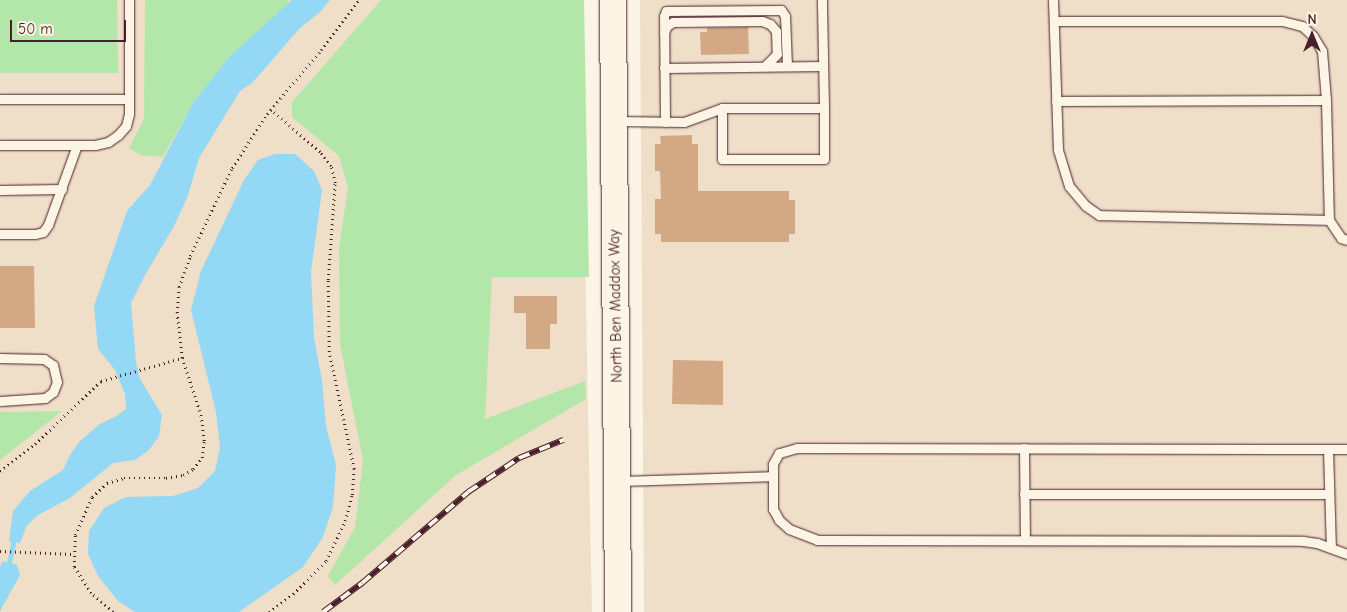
<!DOCTYPE html>
<style>
body{margin:0}
#map{position:relative;width:1347px;height:612px;overflow:hidden;background:#fcf5e5;font-family:"Comic Neue",sans-serif}
div>[style]{position:absolute}
[style*='--x']{left:calc(var(--x)*1px);top:calc(var(--y)*1px);width:calc(var(--w)*1px);rotate:calc(var(--a)*1deg)}
.built>*{inset:0;background:#efdec8}
.green>*{inset:0;background:#b2e7a9}
.water>*{inset:0;background:#93d8f5}
.stream>*{height:4.5px;margin:-2.25px;padding:0 2.25px;transform-origin:2.25px;border-radius:2.25px;background:#93d8f5}
.building>*{inset:0;background:#d2a984}
.path>*{height:2.5px;margin-top:-1.25px;transform-origin:0;background:repeating-linear-gradient(90deg,#4a1f2b 0 1px,transparent 0 5px)}
.roads{filter:drop-shadow(0 0 1px #4a1f2b) drop-shadow(0 0 1px #4a1f2b)}
.lane>*{height:9px;margin:-4.5px;padding:0 4.5px;transform-origin:4.5px;border-radius:4.5px;background:#fcf5e5}
.secondary>*{height:26px;margin:-13px;padding:0 13px;transform-origin:13px;border-radius:13px;background:#fcf5e5}
.rail>*{height:5.5px;margin-top:-2.75px;transform-origin:0;background:repeating-linear-gradient(90deg,#fcf5e5 0 11px,#4a1f2b 0 22px);box-sizing:border-box;border-block:1px solid #4a1f2b}
span{translate:-50% -50%;white-space:nowrap;text-align:center;line-height:1.15;-webkit-text-stroke:4px #fcf5e5;paint-order:stroke}
.street-label{font-size:15px;color:#4a1f2b}
.north{position:absolute;left:1287px;top:10px;width:50px;height:50px;-webkit-text-stroke:4px #fcf5e5;paint-order:stroke;rotate:0deg;font-size:14px;font-weight:700;line-height:20px;text-align:center;color:#4a1f2b}
.north::after{content:'';display:block;margin:auto;width:18px;height:22px;background:#4a1f2b;clip-path:polygon(50% 0,100% 100%,50% 72%,0 100%)}
.scale{position:absolute;left:10px;top:20px;width:116px;height:22px;box-sizing:border-box;border:2px solid #4a1f2b;border-top:0;padding-left:6px;font-size:15px;line-height:18px;white-space:nowrap;color:#4a1f2b;-webkit-text-stroke:4px #fcf5e5;paint-order:stroke}
</style>
<div id="map">
<div class="built">
<i style="clip-path:polygon(0 0,580px 0,592px 612px,0 612px)"></i>
<i style="clip-path:polygon(640px 0,1347px 0,1347px 612px,644px 612px)"></i>
</div>
<div class="green">
<i style="clip-path:polygon(0 0,117px 0,118px 73px,0 73px)"></i>
<i style="clip-path:polygon(145px 0,288px 0,289px 4px,229px 57px,193px 103px,163px 157px,141px 155px,129px 148px,144px 119px)"></i>
<i style="clip-path:polygon(381px 0,584px 0,589px 277px,492px 277px,485px 419px,585px 381px,586px 399px,456px 475px,335px 585px,328px 576px,355px 527px,363px 461px,340px 344px,339px 247px,348px 188px,339px 156px,292px 117px,292px 102px)"></i>
<i style="clip-path:polygon(62px 411px,0 460px,0 412px)"></i>
</div>
<div class="water">
<i style="clip-path:polygon(292px 0,330px 0,320px 12px,300px 28px,252px 83px,240px 91px,199px 158px,187px 198px,173px 228px,145px 275px,131px 303px,136px 362px,140px 379px,162px 415px,159px 436px,149px 450px,135px 460px,113px 463px,70px 498px,38px 515px,27px 525px,20px 543px,9px 541px,13px 511px,30px 491px,63px 470px,70px 455px,80px 441px,100px 424px,115px 417px,126px 409px,125px 394px,115px 370px,98px 349px,94px 306px,127px 211px,150px 185px,193px 103px,229px 57px)"></i>
<i style="clip-path:polygon(275px 154px,295px 154px,314px 171px,322px 190px,311px 272px,314px 338px,322px 380px,326px 426px,336px 465px,333px 507px,323px 537px,303px 567px,239px 612px,135px 612px,118px 601px,98px 576px,88px 554px,89px 531px,104px 508px,126px 497px,173px 496px,198px 488px,215px 471px,220px 448px,216px 412px,191px 310px,201px 271px,244px 180px,258px 160px)"></i>
<i style="clip-path:polygon(3px 561px,17px 565px,20px 575px,0 611px,0 566px)"></i>
</div>
<div class="stream">
<i style="--x:8;--y:569;--w:32;--a:-79"></i>
</div>
<div class="building">
<i style="clip-path:polygon(748px 27px,749px 54px,701px 55px,700px 32px,707px 32px,707px 28px)"></i>
<i style="clip-path:polygon(692px 135px,692px 144px,698px 144px,698px 191px,789px 191px,789px 200px,795px 200px,795px 234px,789px 234px,789px 242px,661px 242px,661px 234px,655px 234px,655px 199px,661px 199px,660px 171px,655px 171px,655px 144px,661px 144px,660px 136px)"></i>
<i style="clip-path:polygon(0 266px,34px 266px,35px 328px,0 328px)"></i>
<i style="clip-path:polygon(514px 296px,557px 296px,557px 324px,550px 324px,550px 349px,526px 349px,526px 313px,514px 313px)"></i>
<i style="clip-path:polygon(673px 360px,723px 361px,723px 405px,672px 404px)"></i>
</div>
<div class="path">
<i style="--x:0;--y:471;--w:44;--a:-37.6"></i>
<i style="--x:35;--y:444;--w:91;--a:-43.7"></i>
<i style="--x:101;--y:381;--w:84;--a:-15.9"></i>
<i style="--x:182;--y:358;--w:45;--a:-96.3"></i>
<i style="--x:177;--y:313;--w:26;--a:-86"></i>
<i style="--x:179;--y:287;--w:33;--a:-70"></i>
<i style="--x:190;--y:256;--w:98;--a:-64.5"></i>
<i style="--x:232;--y:168;--w:64;--a:-57.1"></i>
<i style="--x:267;--y:114;--w:84;--a:-49.8"></i>
<i style="--x:321;--y:50;--w:63;--a:-52.8"></i>
<i style="--x:0;--y:551;--w:73;--a:2.4"></i>
<i style="--x:113;--y:612;--w:29;--a:-139"></i>
<i style="--x:91;--y:593;--w:31;--a:-123"></i>
<i style="--x:74;--y:567;--w:32;--a:-88"></i>
<i style="--x:75;--y:535;--w:42;--a:-65.9"></i>
<i style="--x:92;--y:497;--w:21;--a:-43"></i>
<i style="--x:107;--y:483;--w:18;--a:-16"></i>
<i style="--x:124;--y:478;--w:42;--a:0"></i>
<i style="--x:166;--y:478;--w:17;--a:-10"></i>
<i style="--x:183;--y:475;--w:12;--a:-31"></i>
<i style="--x:193;--y:469;--w:14;--a:-51"></i>
<i style="--x:202;--y:458;--w:17;--a:-83"></i>
<i style="--x:204;--y:441;--w:25;--a:-97"></i>
<i style="--x:201;--y:416;--w:61;--a:-108.1"></i>
<i style="--x:269;--y:612;--w:30;--a:-37"></i>
<i style="--x:293;--y:594;--w:47;--a:-45"></i>
<i style="--x:326;--y:561;--w:44;--a:-64.6"></i>
<i style="--x:345;--y:521;--w:27;--a:-75"></i>
<i style="--x:352;--y:495;--w:26;--a:-86"></i>
<i style="--x:354;--y:469;--w:120;--a:-102.1"></i>
<i style="--x:329;--y:352;--w:72;--a:-90.8"></i>
<i style="--x:328;--y:280;--w:97;--a:-85.9"></i>
<i style="--x:335;--y:183;--w:17;--a:-103"></i>
<i style="--x:331;--y:166;--w:18;--a:-128"></i>
<i style="--x:320;--y:152;--w:65;--a:-139.4"></i>
</div>
<div class="roads">
<div class="lane">
<i style="--x:1053;--y:0;--w:150;--a:88.1"></i>
<i style="--x:1058;--y:150;--w:38;--a:73"></i>
<i style="--x:1069;--y:186;--w:26;--a:50"></i>
<i style="--x:1086;--y:206;--w:16;--a:35"></i>
<i style="--x:1099;--y:215;--w:230;--a:1.2"></i>
<i style="--x:1054;--y:21;--w:228;--a:0"></i>
<i style="--x:1282;--y:21;--w:21;--a:14"></i>
<i style="--x:1302;--y:26;--w:15;--a:42"></i>
<i style="--x:1313;--y:36;--w:17;--a:59"></i>
<i style="--x:1322;--y:51;--w:49;--a:85.3"></i>
<i style="--x:1326;--y:100;--w:120;--a:88.6"></i>
<i style="--x:1329;--y:220;--w:22;--a:56"></i>
<i style="--x:1341;--y:238;--w:6;--a:18"></i>
<i style="--x:664;--y:32;--w:7;--a:-63"></i>
<i style="--x:667;--y:26;--w:7;--a:-34"></i>
<i style="--x:673;--y:22;--w:89;--a:-0.6"></i>
<i style="--x:762;--y:21;--w:9;--a:21"></i>
<i style="--x:770;--y:24;--w:9;--a:49"></i>
<i style="--x:776;--y:31;--w:23;--a:88"></i>
<i style="--x:777;--y:54;--w:17;--a:135"></i>
<i style="--x:664;--y:68;--w:159;--a:-0.7"></i>
<i style="--x:0;--y:99;--w:129;--a:0"></i>
<i style="--x:1056;--y:101;--w:270;--a:-0.2"></i>
<i style="--x:722;--y:108;--w:51;--a:90"></i>
<i style="--x:722;--y:159;--w:102;--a:0"></i>
<i style="--x:824;--y:159;--w:51;--a:-90"></i>
<i style="--x:617;--y:121;--w:67;--a:0.9"></i>
<i style="--x:684;--y:122;--w:40;--a:-20.2"></i>
<i style="--x:722;--y:108;--w:102;--a:0"></i>
<i style="--x:824;--y:108;--w:108;--a:-91.1"></i>
<i style="--x:665;--y:122;--w:106;--a:-90.5"></i>
<i style="--x:664;--y:16;--w:5;--a:-68"></i>
<i style="--x:666;--y:11;--w:115;--a:-0.5"></i>
<i style="--x:781;--y:10;--w:7;--a:56"></i>
<i style="--x:785;--y:16;--w:50;--a:87.7"></i>
<i style="--x:0;--y:145;--w:95;--a:0"></i>
<i style="--x:95;--y:145;--w:13;--a:-13"></i>
<i style="--x:108;--y:142;--w:12;--a:-35"></i>
<i style="--x:118;--y:135;--w:12;--a:-48"></i>
<i style="--x:126;--y:126;--w:12;--a:-76"></i>
<i style="--x:129;--y:114;--w:114;--a:-90"></i>
<i style="--x:0;--y:190;--w:62;--a:-0.9"></i>
<i style="--x:0;--y:234;--w:35;--a:0"></i>
<i style="--x:35;--y:234;--w:8;--a:-14"></i>
<i style="--x:43;--y:232;--w:9;--a:-54"></i>
<i style="--x:48;--y:225;--w:85;--a:-70.1"></i>
<i style="--x:0;--y:358;--w:44;--a:1.3"></i>
<i style="--x:44;--y:359;--w:11;--a:34"></i>
<i style="--x:53;--y:365;--w:17;--a:77"></i>
<i style="--x:57;--y:382;--w:11;--a:112"></i>
<i style="--x:53;--y:392;--w:10;--a:143"></i>
<i style="--x:45;--y:398;--w:45;--a:176.2"></i>
<i style="--x:1024;--y:448;--w:92;--a:89.4"></i>
<i style="--x:1328;--y:449;--w:99;--a:88.3"></i>
<i style="--x:1347;--y:449;--w:550;--a:-179.9"></i>
<i style="--x:797;--y:448;--w:19;--a:164"></i>
<i style="--x:779;--y:453;--w:13;--a:119"></i>
<i style="--x:773;--y:464;--w:45;--a:90"></i>
<i style="--x:773;--y:509;--w:13;--a:61"></i>
<i style="--x:779;--y:520;--w:13;--a:42"></i>
<i style="--x:789;--y:529;--w:30;--a:21"></i>
<i style="--x:817;--y:540;--w:486;--a:0.1"></i>
<i style="--x:1303;--y:541;--w:14;--a:8"></i>
<i style="--x:1317;--y:543;--w:32;--a:20"></i>
<i style="--x:618;--y:481;--w:155;--a:-1.8"></i>
<i style="--x:1024;--y:494;--w:305;--a:0"></i>
</div>
<div class="secondary">
<i style="--x:613;--y:0;--w:612;--a:89.53"></i>
</div>
</div>
<div class="rail">
<i style="--x:323;--y:612;--w:49;--a:-36.6"></i>
<i style="--x:362;--y:583;--w:140;--a:-40.6"></i>
<i style="--x:468;--y:492;--w:61;--a:-33.7"></i>
<i style="--x:519;--y:458;--w:48;--a:-22.2"></i>
</div>
<div class="street-label">
<span style="left:616px;top:306px;rotate:-91deg">North Ben Maddox Way</span>
</div>
<div class="north">N</div>
<div class="scale">50 m</div>
</div>
